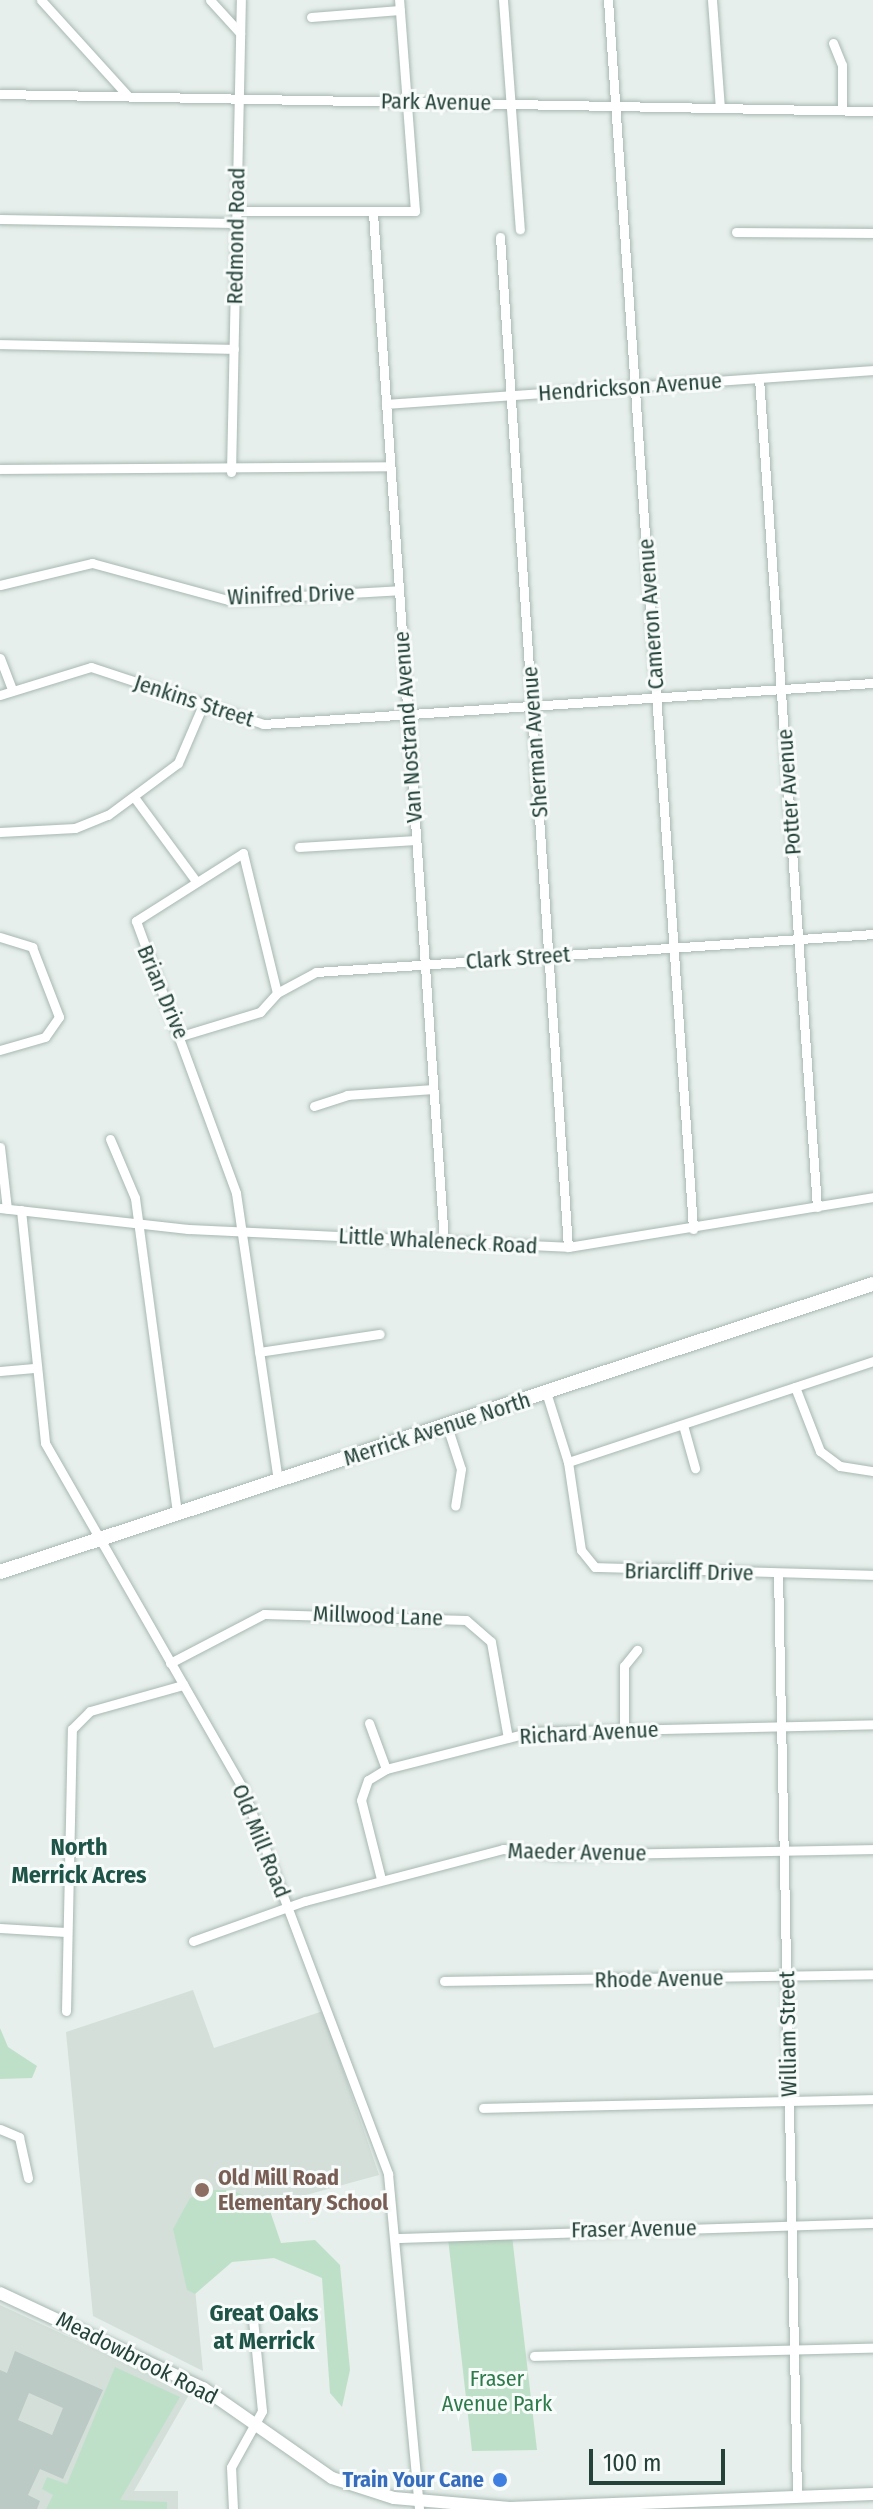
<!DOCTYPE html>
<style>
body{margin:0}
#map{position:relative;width:873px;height:2509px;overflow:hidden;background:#e6efeb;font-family:"Fira Sans Condensed",sans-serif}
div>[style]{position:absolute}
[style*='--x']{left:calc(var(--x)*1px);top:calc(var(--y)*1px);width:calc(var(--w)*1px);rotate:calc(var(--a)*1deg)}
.built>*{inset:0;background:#d4dfda}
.green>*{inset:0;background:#bfe0c8}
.building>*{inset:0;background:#bbcac4}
.roads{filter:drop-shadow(0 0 2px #a8b8b2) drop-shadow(0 0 2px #a8b8b2)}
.minor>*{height:9px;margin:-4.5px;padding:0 4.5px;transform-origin:4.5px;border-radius:4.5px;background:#fff}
.tertiary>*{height:12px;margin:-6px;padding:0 6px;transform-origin:6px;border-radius:6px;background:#fff}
.secondary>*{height:14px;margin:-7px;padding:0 7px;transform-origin:7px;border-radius:7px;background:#fff}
.dots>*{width:22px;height:22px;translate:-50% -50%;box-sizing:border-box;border:4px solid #f7fbf9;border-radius:50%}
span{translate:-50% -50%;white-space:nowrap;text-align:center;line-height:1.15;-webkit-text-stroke:6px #f7fbf9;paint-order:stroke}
.street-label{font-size:22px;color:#24423a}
.education-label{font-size:22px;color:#785e54;font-weight:700}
.left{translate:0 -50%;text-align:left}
.park-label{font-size:22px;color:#2d7a4b}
.shop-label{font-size:22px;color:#366cbe;font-weight:700}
.right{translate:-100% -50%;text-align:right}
.neighbourhood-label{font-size:24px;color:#1f5548;font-weight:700}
.scale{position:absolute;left:589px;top:2449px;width:136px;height:36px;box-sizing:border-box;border:4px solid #24423a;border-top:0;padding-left:10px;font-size:24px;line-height:28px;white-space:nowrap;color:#24423a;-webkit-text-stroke:6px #f7fbf9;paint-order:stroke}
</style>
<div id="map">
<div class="built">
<i style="clip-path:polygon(193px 1990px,214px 2048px,323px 2011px,379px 2175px,189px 2227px,203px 2371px,93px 2316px,66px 2032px)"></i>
<i style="clip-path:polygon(0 2305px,190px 2393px,134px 2491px,178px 2491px,178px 2509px,0 2509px)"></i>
</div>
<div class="green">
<i style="clip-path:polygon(0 2028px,8px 2047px,37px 2066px,32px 2078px,0 2079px)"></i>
<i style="clip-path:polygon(210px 2190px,231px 2190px,268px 2205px,281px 2243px,315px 2240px,340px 2265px,350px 2370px,342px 2407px,330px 2393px,322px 2278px,274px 2258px,232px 2262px,195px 2294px,187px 2290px,173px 2229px,190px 2198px)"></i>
<i style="clip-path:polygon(512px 2236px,537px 2450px,472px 2451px,448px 2238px)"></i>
<i style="clip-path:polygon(115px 2367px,180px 2397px,120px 2500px,167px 2502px,167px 2509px,46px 2509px,53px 2495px,42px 2489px,47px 2477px,67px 2484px)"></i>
</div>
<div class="building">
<i style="clip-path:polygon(evenodd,15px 2351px,103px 2390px,63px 2479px,40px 2469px,28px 2495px,40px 2501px,37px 2509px,0 2509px,0 2370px,7px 2373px,15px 2351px,29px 2393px,63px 2408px,52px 2435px,18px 2420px,29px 2393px)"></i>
</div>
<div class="roads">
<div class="minor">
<i style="--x:41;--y:0;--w:128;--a:47.8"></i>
<i style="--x:210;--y:0;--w:45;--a:47.7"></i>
<i style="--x:503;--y:0;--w:230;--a:85.8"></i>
<i style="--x:608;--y:0;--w:1232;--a:86.04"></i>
<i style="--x:712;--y:0;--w:108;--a:85.8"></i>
<i style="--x:311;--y:17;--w:89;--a:-4.5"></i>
<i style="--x:833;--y:43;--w:24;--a:68"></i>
<i style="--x:842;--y:65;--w:45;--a:90"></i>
<i style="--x:0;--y:94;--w:873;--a:1.12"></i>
<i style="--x:236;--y:211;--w:179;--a:0"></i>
<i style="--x:415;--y:211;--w:212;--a:-94.3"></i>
<i style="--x:373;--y:213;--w:1030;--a:86.05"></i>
<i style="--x:0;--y:219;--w:236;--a:1"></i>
<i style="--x:736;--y:232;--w:137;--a:0.4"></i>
<i style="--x:500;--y:237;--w:1012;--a:86.15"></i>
<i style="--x:0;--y:344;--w:234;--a:1.2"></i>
<i style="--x:759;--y:378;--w:831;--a:86"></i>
<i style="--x:386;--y:404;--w:488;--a:-4"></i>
<i style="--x:0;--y:469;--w:390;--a:-0.4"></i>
<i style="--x:231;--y:472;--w:472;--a:-88.8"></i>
<i style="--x:0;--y:585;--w:95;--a:-13.4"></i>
<i style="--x:92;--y:563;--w:141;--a:15.2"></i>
<i style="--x:228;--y:600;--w:171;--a:-3.3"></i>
<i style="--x:0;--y:658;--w:34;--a:69"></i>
<i style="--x:0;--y:695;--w:95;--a:-17.1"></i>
<i style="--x:91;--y:667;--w:181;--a:18.3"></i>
<i style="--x:263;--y:724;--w:611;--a:-3.85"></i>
<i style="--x:134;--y:797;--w:104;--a:53.6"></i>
<i style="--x:0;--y:832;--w:75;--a:-3.1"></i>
<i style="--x:75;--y:828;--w:35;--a:-22"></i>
<i style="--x:108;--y:815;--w:87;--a:-36.6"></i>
<i style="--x:178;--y:763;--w:61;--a:-66.8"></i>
<i style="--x:299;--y:847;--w:117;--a:-3.4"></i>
<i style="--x:0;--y:937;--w:34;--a:17"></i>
<i style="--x:32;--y:947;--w:75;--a:68.9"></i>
<i style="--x:59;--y:1017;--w:24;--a:125"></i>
<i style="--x:45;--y:1037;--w:47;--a:163.9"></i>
<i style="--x:277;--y:993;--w:144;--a:-103.7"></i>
<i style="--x:243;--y:853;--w:127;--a:147.6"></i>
<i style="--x:136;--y:921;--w:290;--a:69.8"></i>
<i style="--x:236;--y:1193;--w:291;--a:81.7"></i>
<i style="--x:181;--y:1036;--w:83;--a:-16.9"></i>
<i style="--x:260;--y:1012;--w:25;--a:-48"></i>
<i style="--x:277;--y:993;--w:44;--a:-28.3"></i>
<i style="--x:316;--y:972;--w:558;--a:-3.9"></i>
<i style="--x:314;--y:1106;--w:35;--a:-18"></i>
<i style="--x:347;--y:1095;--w:86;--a:-4"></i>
<i style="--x:110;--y:1139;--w:64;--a:67"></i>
<i style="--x:135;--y:1198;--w:318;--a:82.4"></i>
<i style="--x:0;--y:1147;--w:62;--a:83.6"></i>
<i style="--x:0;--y:1208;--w:189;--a:6.4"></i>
<i style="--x:188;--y:1229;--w:380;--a:2.7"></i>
<i style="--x:568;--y:1247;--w:309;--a:-9.3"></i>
<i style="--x:21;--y:1210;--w:234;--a:84.1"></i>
<i style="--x:45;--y:1443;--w:396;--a:60.2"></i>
<i style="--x:242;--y:1787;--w:414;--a:69.3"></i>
<i style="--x:388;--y:2174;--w:336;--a:84.7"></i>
<i style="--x:259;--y:1352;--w:122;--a:-8.5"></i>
<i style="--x:0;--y:1371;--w:37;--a:-5"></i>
<i style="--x:795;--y:1387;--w:69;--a:68.7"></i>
<i style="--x:820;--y:1451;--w:25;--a:37"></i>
<i style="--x:840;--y:1466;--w:33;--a:9"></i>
<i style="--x:546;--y:1392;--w:73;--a:72.6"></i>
<i style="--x:568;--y:1462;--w:89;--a:81.6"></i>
<i style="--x:581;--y:1550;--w:22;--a:51"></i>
<i style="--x:595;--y:1567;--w:278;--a:1.6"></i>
<i style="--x:683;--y:1425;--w:45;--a:74.4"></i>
<i style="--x:447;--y:1426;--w:45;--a:72"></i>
<i style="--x:461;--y:1469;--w:37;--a:99"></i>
<i style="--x:568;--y:1462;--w:321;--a:-18.3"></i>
<i style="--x:778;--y:1573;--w:922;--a:88.82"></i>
<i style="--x:170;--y:1663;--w:106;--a:-27.5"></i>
<i style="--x:264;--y:1614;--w:202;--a:1.7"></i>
<i style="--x:466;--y:1620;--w:33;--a:41"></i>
<i style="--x:491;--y:1642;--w:97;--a:80"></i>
<i style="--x:369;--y:1723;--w:49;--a:69.7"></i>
<i style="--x:624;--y:1729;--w:63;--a:-90"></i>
<i style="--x:624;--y:1666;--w:21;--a:-51"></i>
<i style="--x:381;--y:1879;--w:81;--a:-104.2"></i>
<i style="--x:361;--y:1800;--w:21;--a:-71"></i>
<i style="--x:368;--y:1780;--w:21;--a:-31"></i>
<i style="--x:386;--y:1769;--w:150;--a:-14.3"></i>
<i style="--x:531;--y:1732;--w:342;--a:-1.3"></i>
<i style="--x:0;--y:1928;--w:66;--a:3.5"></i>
<i style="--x:193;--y:1941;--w:119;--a:-19.7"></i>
<i style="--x:305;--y:1901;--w:205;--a:-14.7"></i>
<i style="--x:503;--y:1849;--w:57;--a:6"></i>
<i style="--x:560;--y:1855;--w:313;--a:-1.1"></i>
<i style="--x:444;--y:1981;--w:429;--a:-0.9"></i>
<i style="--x:66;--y:2011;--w:282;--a:-88.8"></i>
<i style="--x:72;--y:1729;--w:25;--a:-45"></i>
<i style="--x:90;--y:1711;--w:97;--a:-15.6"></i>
<i style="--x:483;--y:2108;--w:390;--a:-1.3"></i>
<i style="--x:0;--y:2129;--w:21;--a:23"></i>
<i style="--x:19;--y:2137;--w:42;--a:77.6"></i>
<i style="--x:396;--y:2238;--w:477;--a:-1.8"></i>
<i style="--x:534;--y:2356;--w:339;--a:-1.4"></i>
<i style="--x:233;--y:2509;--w:42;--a:-92.7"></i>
<i style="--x:231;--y:2467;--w:64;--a:-61"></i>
<i style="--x:262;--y:2411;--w:92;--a:-95.6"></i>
</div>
<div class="tertiary">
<i style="--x:0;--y:2293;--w:224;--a:25.1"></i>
<i style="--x:203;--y:2388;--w:157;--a:34.9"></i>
<i style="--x:332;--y:2478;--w:65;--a:17.9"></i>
<i style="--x:394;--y:2498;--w:116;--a:4.9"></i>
<i style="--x:510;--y:2508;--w:363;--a:-2.2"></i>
</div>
<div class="secondary">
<i style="--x:0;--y:1572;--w:919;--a:-18.26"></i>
</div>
</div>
<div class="dots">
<i style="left:202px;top:2190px;background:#8d6e63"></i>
<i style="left:500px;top:2480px;background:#3f7fe0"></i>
</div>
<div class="street-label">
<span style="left:436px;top:102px;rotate:1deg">Park Avenue</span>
<span style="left:236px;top:236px;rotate:-89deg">Redmond Road</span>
<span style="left:630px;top:387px;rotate:-4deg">Hendrickson Avenue</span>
<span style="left:291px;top:595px;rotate:-2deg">Winifred Drive</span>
<span style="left:651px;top:614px;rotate:-94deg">Cameron Avenue</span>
<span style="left:194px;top:701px;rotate:18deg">Jenkins Street</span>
<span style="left:408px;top:727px;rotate:-94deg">Van Nostrand Avenue</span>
<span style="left:535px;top:742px;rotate:-94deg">Sherman Avenue</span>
<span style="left:789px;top:792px;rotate:-94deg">Potter Avenue</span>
<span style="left:518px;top:958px;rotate:-4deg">Clark Street</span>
<span style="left:163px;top:992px;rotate:67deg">Brian Drive</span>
<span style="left:438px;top:1241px;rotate:3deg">Little Whaleneck Road</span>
<span style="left:437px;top:1429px;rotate:-18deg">Merrick Avenue North</span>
<span style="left:689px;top:1572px;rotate:1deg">Briarcliff Drive</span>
<span style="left:378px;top:1616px;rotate:2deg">Millwood Lane</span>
<span style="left:589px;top:1733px;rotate:-3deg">Richard Avenue</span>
<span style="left:261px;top:1841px;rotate:68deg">Old Mill Road</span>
<span style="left:577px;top:1852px;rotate:1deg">Maeder Avenue</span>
<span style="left:659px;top:1979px;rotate:-1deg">Rhode Avenue</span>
<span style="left:788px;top:2034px;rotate:-91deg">William Street</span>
<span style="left:634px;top:2229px;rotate:-1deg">Fraser Avenue</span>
<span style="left:137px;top:2358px;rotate:27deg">Meadowbrook Road</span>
</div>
<div class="education-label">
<span class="left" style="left:218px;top:2190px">Old Mill Road<br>Elementary School</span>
</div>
<div class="park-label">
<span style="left:497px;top:2391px">Fraser<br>Avenue Park</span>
</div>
<div class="shop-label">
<span class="right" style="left:484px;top:2480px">Train Your Cane</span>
</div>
<div class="neighbourhood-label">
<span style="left:79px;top:1862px">North<br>Merrick Acres</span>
<span style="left:264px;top:2328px">Great Oaks<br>at Merrick</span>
</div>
<div class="scale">100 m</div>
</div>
